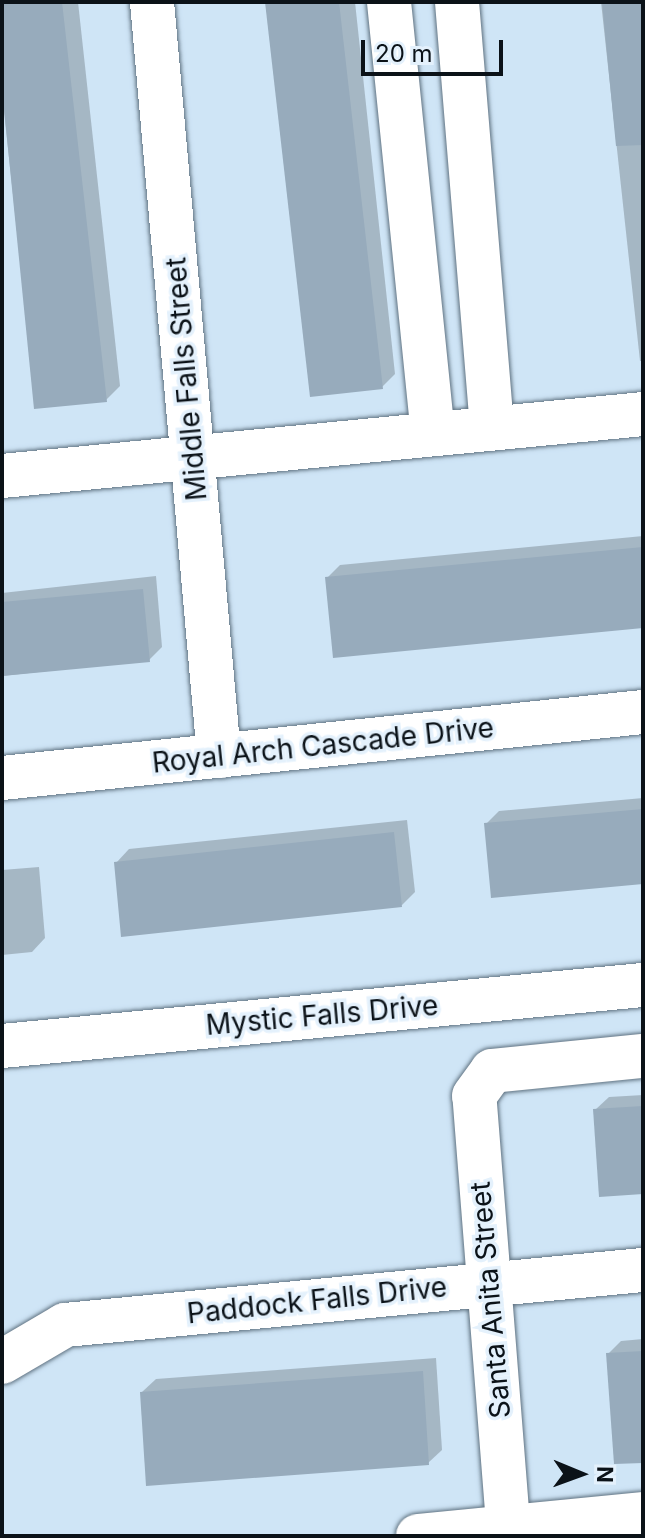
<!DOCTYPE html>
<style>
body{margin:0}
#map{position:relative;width:645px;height:1538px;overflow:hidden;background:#cfe5f6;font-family:Inter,sans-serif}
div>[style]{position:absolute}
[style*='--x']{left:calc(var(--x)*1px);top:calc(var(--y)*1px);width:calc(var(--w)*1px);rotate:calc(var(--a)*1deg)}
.shadow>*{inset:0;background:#0003}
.building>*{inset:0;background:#97abbc}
.roads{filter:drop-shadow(0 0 2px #5f7281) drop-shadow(0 0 2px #5f7281)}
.minor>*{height:44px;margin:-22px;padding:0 22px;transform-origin:22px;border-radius:22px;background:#fff}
span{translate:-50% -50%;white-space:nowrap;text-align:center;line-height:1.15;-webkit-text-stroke:7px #e4f1fc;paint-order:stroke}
.street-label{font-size:28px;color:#0b1218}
.frame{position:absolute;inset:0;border:4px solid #0b1218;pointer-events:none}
.north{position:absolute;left:541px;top:1434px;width:80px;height:80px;-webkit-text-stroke:6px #e4f1fc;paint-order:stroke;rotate:91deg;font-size:22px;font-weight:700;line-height:32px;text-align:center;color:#0b1218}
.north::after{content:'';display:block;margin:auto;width:28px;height:36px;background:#0b1218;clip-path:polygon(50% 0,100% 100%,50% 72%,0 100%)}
.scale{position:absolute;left:361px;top:40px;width:142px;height:36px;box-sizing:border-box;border:4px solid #0b1218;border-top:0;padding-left:10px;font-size:24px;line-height:28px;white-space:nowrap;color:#0b1218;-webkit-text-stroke:6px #e4f1fc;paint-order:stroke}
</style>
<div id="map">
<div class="shadow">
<i style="clip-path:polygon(2px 2px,78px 2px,120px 386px,106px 400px,36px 407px,2px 93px)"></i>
<i style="clip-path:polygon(269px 2px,355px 2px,395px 374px,382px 387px)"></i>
<i style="clip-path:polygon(601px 2px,643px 2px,643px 361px,640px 361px)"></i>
<i style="clip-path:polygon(643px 536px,643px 626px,327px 578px,340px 565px)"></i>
<i style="clip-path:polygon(156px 576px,162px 647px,149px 660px,2px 676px,2px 593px)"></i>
<i style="clip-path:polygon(643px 798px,643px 882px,486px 824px,499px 811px)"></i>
<i style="clip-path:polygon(407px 820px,415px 892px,402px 905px,116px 863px,129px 849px)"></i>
<i style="clip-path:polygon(39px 867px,45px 938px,32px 952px,2px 955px,2px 870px)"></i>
<i style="clip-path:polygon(643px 1095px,643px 1192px,595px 1110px,609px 1097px)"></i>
<i style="clip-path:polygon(643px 1339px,643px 1443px,608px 1354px,621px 1341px)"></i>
<i style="clip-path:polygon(436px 1358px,442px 1450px,428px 1463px,142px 1392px,156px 1379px)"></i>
</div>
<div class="building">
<i style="clip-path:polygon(2px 2px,62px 2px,107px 402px,34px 409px,2px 88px)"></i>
<i style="clip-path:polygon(265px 2px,339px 2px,383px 389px,310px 397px)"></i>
<i style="clip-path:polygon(602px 2px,643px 2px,643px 145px,616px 146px)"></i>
<i style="clip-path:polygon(643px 547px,643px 628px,333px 658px,325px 577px)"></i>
<i style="clip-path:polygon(143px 589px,150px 662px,2px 676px,2px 602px)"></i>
<i style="clip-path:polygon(643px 809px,643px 884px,491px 898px,484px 823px)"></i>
<i style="clip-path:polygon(394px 832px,402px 907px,121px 937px,114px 862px)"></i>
<i style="clip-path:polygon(643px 1106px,643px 1194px,599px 1197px,593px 1109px)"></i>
<i style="clip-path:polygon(643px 1351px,643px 1463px,614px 1464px,606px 1353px)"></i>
<i style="clip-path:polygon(423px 1371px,429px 1465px,146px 1486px,140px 1392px)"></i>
</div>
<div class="roads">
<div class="minor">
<i style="--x:152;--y:2;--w:757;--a:84.92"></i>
<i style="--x:389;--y:2;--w:434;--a:84.2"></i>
<i style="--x:457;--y:2;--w:427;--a:85.3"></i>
<i style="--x:2;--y:476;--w:644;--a:-5.52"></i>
<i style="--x:2;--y:778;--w:644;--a:-5.88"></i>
<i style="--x:2;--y:1046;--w:644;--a:-5.44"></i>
<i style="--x:2;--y:1362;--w:73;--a:-30.4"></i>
<i style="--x:65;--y:1325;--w:581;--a:-5.44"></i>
<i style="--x:418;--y:1536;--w:226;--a:-5.6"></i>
<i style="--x:509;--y:1536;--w:441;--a:-94.5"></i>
<i style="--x:474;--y:1096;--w:31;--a:-54"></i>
<i style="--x:492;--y:1071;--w:152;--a:-5.7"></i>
</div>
</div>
<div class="street-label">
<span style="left:186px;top:379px;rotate:-95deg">Middle Falls Street</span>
<span style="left:323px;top:745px;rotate:-6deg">Royal Arch Cascade Drive</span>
<span style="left:322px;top:1015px;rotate:-5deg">Mystic Falls Drive</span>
<span style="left:317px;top:1300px;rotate:-6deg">Paddock Falls Drive</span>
<span style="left:490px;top:1300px;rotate:-95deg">Santa Anita Street</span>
</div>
<div class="frame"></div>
<div class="north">N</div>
<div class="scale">20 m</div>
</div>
